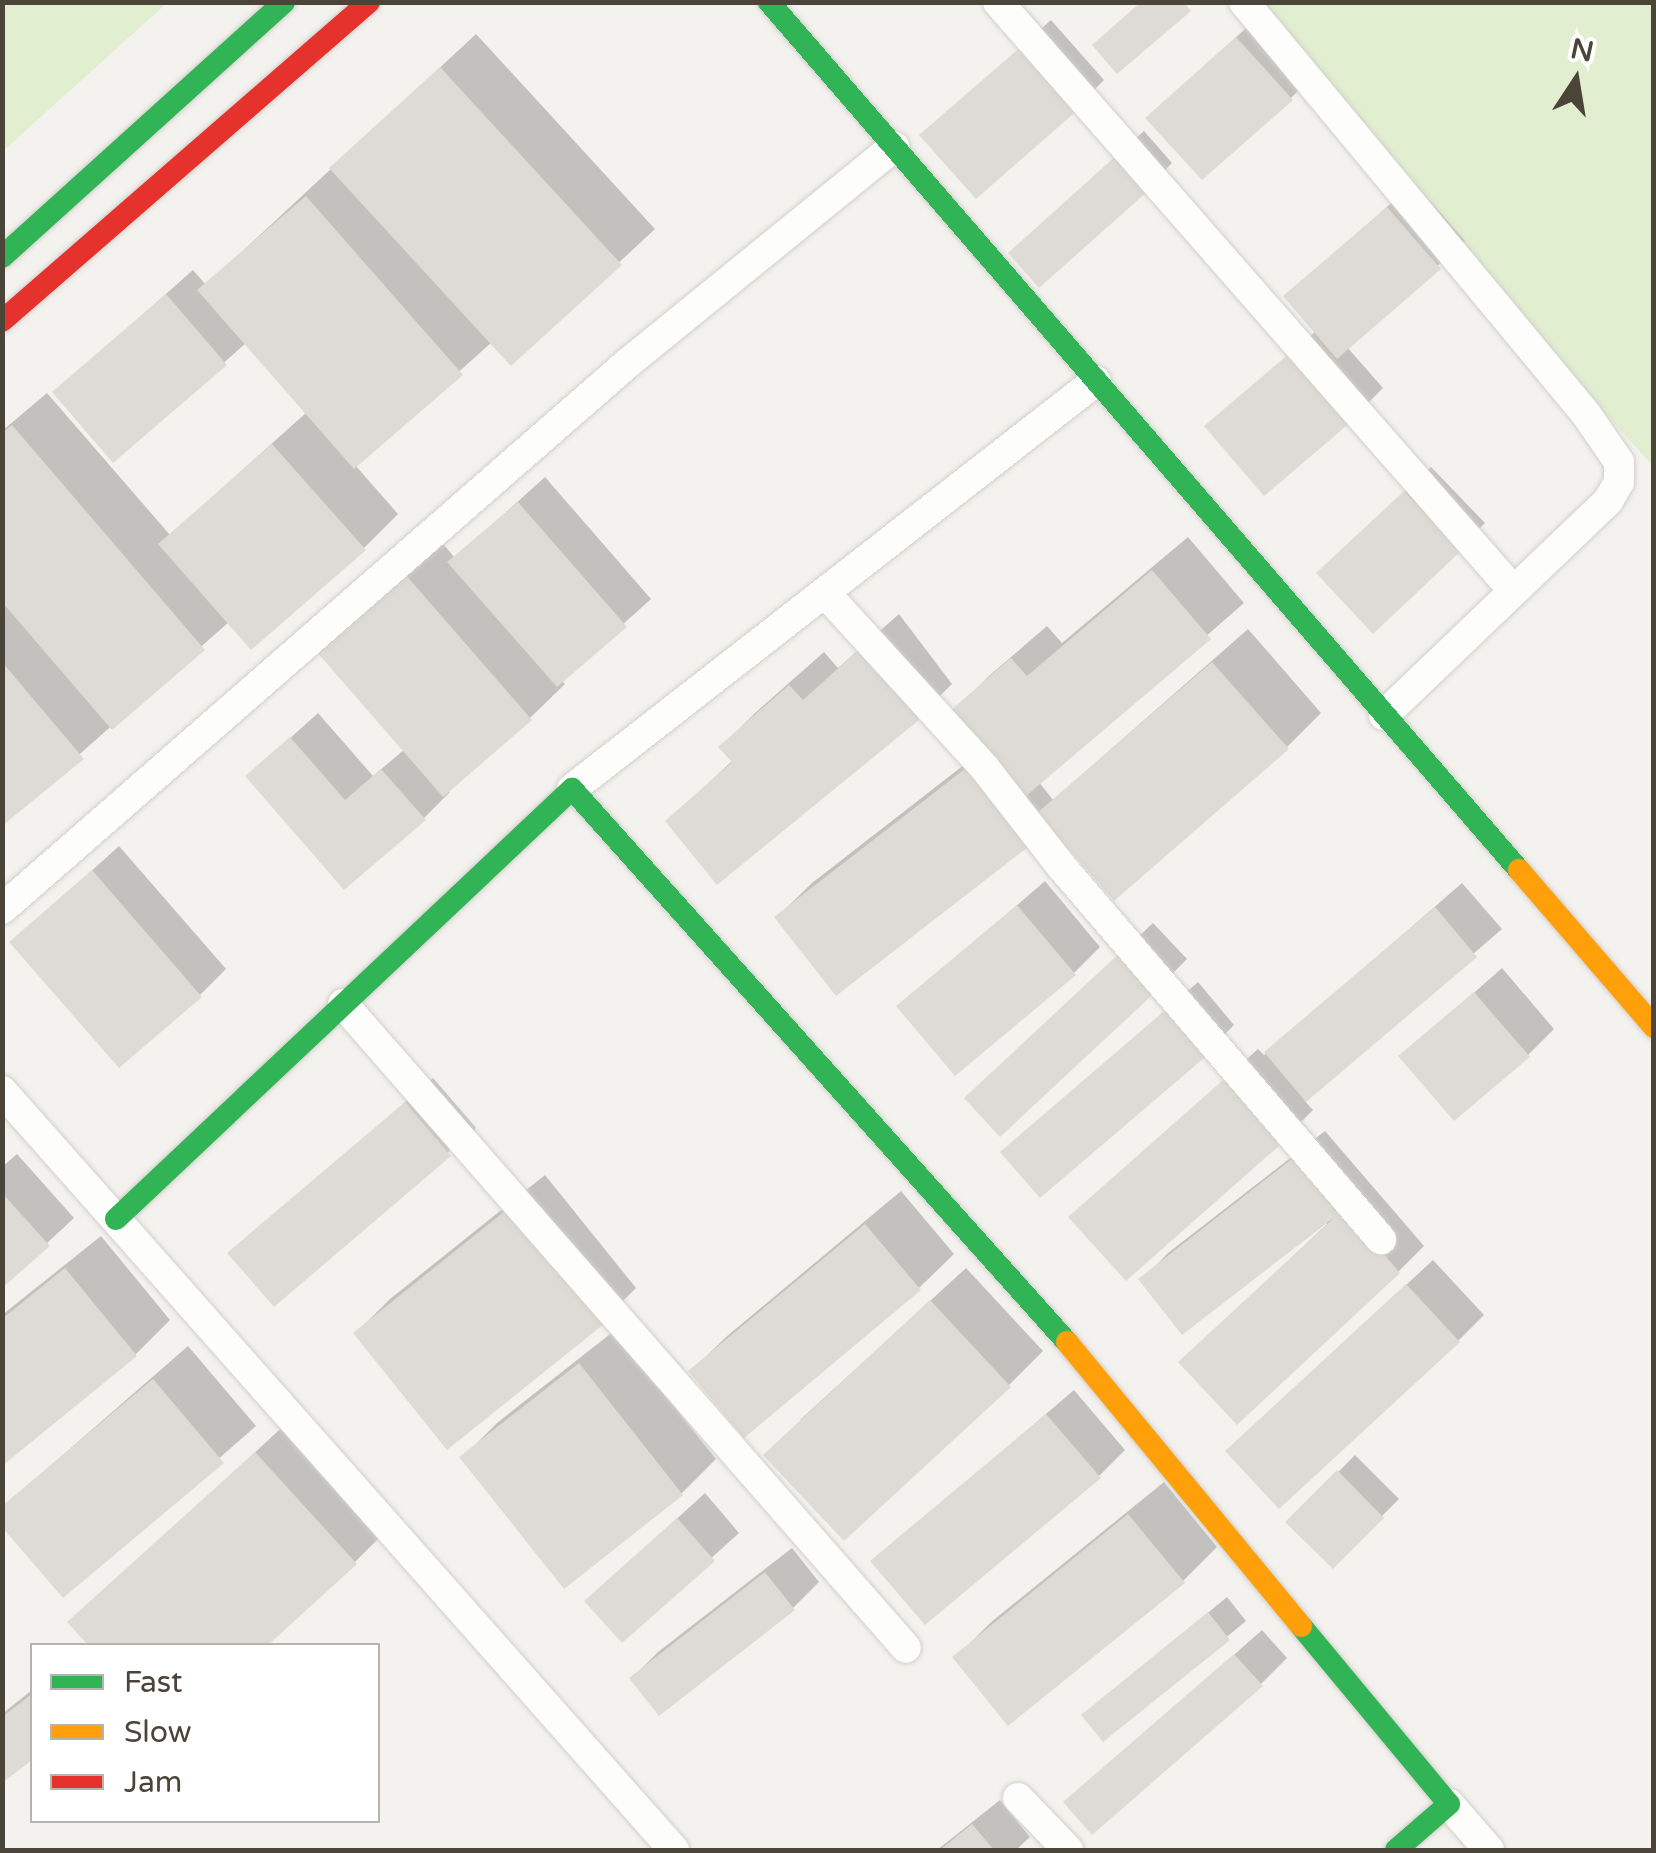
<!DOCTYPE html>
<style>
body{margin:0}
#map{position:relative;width:1656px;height:1853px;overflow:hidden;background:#f4f2ee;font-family:"Varela Round",sans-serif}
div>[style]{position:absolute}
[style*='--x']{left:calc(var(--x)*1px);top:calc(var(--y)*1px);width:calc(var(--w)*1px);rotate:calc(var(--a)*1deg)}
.green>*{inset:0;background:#e1eecf}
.shadow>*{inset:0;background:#0003}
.building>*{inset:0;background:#dedbd6}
.roads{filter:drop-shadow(0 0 2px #d2d0cb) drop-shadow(0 0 2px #d2d0cb)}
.street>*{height:30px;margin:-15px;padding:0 15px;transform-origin:15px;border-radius:15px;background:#fdfdfc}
.fast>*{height:22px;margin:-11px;padding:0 11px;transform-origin:11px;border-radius:11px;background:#30b455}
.slow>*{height:22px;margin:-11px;padding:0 11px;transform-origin:11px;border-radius:11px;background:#ff9f0a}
.jam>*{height:22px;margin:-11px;padding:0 11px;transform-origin:11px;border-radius:11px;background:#e5322d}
span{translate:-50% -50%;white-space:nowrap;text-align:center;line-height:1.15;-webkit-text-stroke:9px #fff;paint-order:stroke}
.frame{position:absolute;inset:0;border:5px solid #4b4439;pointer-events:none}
.legend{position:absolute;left:30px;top:1643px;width:350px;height:180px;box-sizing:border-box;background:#fff;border:2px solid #b7b4b0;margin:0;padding:12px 18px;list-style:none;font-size:30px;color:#4b4439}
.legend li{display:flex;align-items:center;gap:20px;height:50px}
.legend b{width:50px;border:2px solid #b7b4b0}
.north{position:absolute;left:1526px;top:30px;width:100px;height:100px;-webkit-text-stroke:8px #fff;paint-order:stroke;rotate:12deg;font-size:28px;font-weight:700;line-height:40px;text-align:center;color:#4b4439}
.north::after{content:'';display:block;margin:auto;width:35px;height:45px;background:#4b4439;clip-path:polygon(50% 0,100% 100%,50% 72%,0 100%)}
</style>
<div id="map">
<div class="green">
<i style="clip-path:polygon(3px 2px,167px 2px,167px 3px,3px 151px)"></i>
<i style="clip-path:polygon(1230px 3px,1653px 3px,1653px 466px)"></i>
</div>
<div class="shadow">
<i style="clip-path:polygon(1263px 13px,1317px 72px,1291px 98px,1175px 92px)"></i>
<i style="clip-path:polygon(1051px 20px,1104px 80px,1078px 106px,923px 135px)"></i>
<i style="clip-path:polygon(476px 34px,655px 229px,511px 363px,492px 342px,355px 465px,398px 514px,364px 548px,252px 646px,230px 621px,2px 823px,2px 431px,47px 393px,170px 535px,307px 412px,246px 343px,114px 460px,55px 392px,193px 270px,206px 285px)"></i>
<i style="clip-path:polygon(1144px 131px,1172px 163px,1146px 189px,1037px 228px)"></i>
<i style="clip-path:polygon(1414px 183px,1465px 241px,1347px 347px,1383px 388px,1357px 414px,1208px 426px,1316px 331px,1286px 296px)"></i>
<i style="clip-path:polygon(1431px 467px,1485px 523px,1459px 549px,1345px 548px)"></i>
<i style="clip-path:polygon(545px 477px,651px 599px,561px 680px,565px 684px,530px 718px,448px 790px,450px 792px,424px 818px,344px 887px,248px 776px,318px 713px,373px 776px,405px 749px,312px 643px,434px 533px,455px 558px)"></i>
<i style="clip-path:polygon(1188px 537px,1244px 603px,1039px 782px,1053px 800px,1248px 629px,1321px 713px,1287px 747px,777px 917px,812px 883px,987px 747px,955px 710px,989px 676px,1047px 626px,1062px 643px)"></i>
<i style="clip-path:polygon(899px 614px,952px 684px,917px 718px,668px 821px,733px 760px,721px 747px,755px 713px,824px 652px,838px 668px)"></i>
<i style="clip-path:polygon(119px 846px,226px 969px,200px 995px,13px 942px)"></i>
<i style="clip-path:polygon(1045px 881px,1100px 947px,1074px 973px,900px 1006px)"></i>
<i style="clip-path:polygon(1462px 883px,1502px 929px,1304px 1100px,1313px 1110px,1287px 1136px,1072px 1217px,1258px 1049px,1264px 1055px)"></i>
<i style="clip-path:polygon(1153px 923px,1187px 959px,1161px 985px,993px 1072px)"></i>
<i style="clip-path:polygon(1502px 968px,1554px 1029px,1528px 1055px,1402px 1056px)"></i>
<i style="clip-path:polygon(1198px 982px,1234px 1025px,1208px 1051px,1003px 1152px)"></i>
<i style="clip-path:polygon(433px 1078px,476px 1128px,274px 1303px,231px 1254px)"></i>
<i style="clip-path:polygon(1325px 1131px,1424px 1246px,1398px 1272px,1208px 1336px,1327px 1224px,1325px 1221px,1142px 1280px,1168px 1253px)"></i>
<i style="clip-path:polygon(17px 1154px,74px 1218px,2px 1285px,2px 1167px)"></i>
<i style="clip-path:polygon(545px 1175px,636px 1288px,602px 1322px,356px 1333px,390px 1299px)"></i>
<i style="clip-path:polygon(901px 1191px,954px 1254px,919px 1288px,691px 1371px,726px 1337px)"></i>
<i style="clip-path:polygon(101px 1236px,170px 1320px,136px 1354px,2px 1463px,2px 1315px)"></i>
<i style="clip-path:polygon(1433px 1260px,1484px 1315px,1458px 1341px,1255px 1425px)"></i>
<i style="clip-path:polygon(966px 1268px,1043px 1351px,1009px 1385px,800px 1420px)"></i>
<i style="clip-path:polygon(614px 1331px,716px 1459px,682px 1493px,564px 1585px,463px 1457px,497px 1423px)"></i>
<i style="clip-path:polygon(188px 1346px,256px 1426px,63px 1595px,2px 1508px)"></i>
<i style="clip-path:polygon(1074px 1390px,1125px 1450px,1099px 1476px,874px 1561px)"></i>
<i style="clip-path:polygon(290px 1420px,389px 1528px,355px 1562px,71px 1622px)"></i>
<i style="clip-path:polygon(1355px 1455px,1399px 1499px,1333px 1565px,1289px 1522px)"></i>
<i style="clip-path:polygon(1164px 1482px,1217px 1547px,1183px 1581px,956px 1657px,990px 1623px)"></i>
<i style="clip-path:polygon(705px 1493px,739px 1533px,622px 1639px,587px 1601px)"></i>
<i style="clip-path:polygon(792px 1548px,819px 1582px,793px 1608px,632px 1678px,658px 1652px)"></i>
<i style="clip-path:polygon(1227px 1597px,1246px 1621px,1103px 1739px,1084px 1715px)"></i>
<i style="clip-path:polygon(1262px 1630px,1287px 1658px,1261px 1684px,1067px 1802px)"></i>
<i style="clip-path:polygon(32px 1690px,32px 1757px,2px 1780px,2px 1714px)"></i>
<i style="clip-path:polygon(1000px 1800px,1030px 1837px,1016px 1850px,937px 1850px)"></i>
</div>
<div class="building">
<i style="clip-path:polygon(1141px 2px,1184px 2px,1191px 11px,1117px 74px,1092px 45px)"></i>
<i style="clip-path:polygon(1236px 37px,1293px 100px,1202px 180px,1145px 118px)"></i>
<i style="clip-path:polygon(1024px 44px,1080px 108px,976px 199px,919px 135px)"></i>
<i style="clip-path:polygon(440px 67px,622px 265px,511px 366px,329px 168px)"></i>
<i style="clip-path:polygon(1117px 155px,1148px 191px,1039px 288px,1008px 253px)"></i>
<i style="clip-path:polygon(306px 196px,463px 375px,354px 469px,197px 290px)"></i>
<i style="clip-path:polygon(1387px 207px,1441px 269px,1337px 359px,1283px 296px)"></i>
<i style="clip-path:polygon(166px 294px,227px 365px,113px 463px,52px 392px)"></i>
<i style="clip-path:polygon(1298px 346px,1358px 416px,1264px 496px,1204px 426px)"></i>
<i style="clip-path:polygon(12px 425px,205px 650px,112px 730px,2px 602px,2px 433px)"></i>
<i style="clip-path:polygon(272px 444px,366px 550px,251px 650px,158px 544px)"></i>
<i style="clip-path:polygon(1404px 491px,1461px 551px,1373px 634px,1316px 573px)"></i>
<i style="clip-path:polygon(518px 502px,627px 627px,557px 687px,447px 562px)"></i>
<i style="clip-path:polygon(398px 566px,532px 720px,443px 797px,309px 643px)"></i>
<i style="clip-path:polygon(1152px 570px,1211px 639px,1026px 796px,951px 710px,1011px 658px,1027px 676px)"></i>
<i style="clip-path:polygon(863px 646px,919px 720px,717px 885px,665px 821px,732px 762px,718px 747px,789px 685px,803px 700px)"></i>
<i style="clip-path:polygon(2px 662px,84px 759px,2px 826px)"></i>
<i style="clip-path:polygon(1212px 662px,1289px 749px,1114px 901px,1037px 813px)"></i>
<i style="clip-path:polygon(290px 737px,345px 800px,381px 769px,426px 820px,344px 890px,245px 776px)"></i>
<i style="clip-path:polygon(966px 768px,1028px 847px,836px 996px,774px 917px)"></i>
<i style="clip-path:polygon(92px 870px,202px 997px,119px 1068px,9px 942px)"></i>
<i style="clip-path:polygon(1017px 905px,1076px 975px,955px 1076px,896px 1006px)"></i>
<i style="clip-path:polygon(1435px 907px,1477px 957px,1306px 1102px,1264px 1052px)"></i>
<i style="clip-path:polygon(1126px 947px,1162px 986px,1000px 1137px,964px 1098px)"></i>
<i style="clip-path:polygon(1474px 992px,1530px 1057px,1454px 1121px,1398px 1056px)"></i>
<i style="clip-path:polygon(1170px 1006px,1210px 1053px,1040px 1198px,1000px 1152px)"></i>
<i style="clip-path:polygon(1231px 1073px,1288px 1138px,1126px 1281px,1068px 1217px)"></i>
<i style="clip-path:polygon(405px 1102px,451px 1156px,274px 1307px,227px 1253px)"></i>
<i style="clip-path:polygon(1297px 1155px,1400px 1273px,1237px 1425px,1178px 1362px,1336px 1216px,1182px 1335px,1138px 1279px)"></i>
<i style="clip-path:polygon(2px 1193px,50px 1246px,2px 1288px)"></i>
<i style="clip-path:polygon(510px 1207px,604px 1324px,447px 1450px,353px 1333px)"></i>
<i style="clip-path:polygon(865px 1224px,921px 1290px,744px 1438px,688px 1371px)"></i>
<i style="clip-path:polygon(65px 1268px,137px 1356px,2px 1466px,2px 1319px)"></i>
<i style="clip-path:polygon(1406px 1284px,1460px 1342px,1279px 1509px,1225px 1451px)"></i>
<i style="clip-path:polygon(930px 1300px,1011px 1387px,844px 1541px,763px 1455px)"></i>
<i style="clip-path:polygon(579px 1363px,683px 1495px,564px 1589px,459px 1457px)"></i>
<i style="clip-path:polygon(153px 1379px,224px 1463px,63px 1598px,2px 1527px,2px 1506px)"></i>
<i style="clip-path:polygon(1046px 1414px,1101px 1478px,925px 1625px,870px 1561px)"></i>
<i style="clip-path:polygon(255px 1452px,357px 1564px,267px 1646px,89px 1646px,67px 1622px)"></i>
<i style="clip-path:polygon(1337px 1470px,1384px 1518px,1333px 1569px,1285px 1522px)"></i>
<i style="clip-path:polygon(1128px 1514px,1185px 1583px,1008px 1726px,952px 1657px)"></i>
<i style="clip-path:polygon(677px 1518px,715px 1561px,622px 1643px,584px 1601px)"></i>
<i style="clip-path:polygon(765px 1572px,795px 1610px,659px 1716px,629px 1678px)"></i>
<i style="clip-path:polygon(1208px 1612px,1230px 1640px,1103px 1742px,1081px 1715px)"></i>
<i style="clip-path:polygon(1234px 1654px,1263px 1686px,1092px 1835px,1063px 1802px)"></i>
<i style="clip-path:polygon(32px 1694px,32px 1760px,2px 1783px,2px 1717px)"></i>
<i style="clip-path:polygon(972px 1824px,994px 1850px,940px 1850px)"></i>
</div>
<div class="roads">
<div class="street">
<i style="--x:998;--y:2;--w:780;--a:48.79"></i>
<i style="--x:1244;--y:2;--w:535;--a:50.3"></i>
<i style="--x:1586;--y:414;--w:58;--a:55.5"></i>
<i style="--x:1619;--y:462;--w:20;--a:90"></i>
<i style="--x:1619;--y:482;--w:22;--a:120"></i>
<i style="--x:1608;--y:501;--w:310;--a:136.3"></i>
<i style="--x:826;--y:594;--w:234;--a:47.6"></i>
<i style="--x:984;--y:767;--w:125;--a:52.1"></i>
<i style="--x:1061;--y:866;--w:492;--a:49.4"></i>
<i style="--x:572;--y:789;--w:664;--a:-37.91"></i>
<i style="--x:2;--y:909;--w:831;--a:-41.1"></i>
<i style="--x:628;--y:363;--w:343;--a:-39.1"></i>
<i style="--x:343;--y:1004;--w:855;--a:48.84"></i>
<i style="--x:2;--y:1091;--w:1014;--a:48.48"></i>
<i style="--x:1018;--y:1798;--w:72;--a:46.1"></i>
<i style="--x:1449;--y:1804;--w:61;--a:49"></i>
</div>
<div class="fast">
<i style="--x:769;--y:2;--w:1147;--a:49.17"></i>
<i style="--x:2;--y:257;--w:380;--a:-42.1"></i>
<i style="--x:116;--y:1219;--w:627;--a:-43.32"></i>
<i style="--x:572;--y:789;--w:742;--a:48.17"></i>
<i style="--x:1301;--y:1626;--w:231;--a:50.3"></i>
<i style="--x:1449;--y:1804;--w:70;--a:139"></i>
</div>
<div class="slow">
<i style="--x:1519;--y:870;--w:207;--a:49.3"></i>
<i style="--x:1067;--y:1342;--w:368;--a:50.5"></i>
</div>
<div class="jam">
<i style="--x:2;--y:321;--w:486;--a:-41"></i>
</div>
</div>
<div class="frame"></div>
<ul class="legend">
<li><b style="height:12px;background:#30b455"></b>Fast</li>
<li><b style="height:12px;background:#ff9f0a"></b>Slow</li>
<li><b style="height:12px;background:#e5322d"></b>Jam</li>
</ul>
<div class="north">N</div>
</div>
